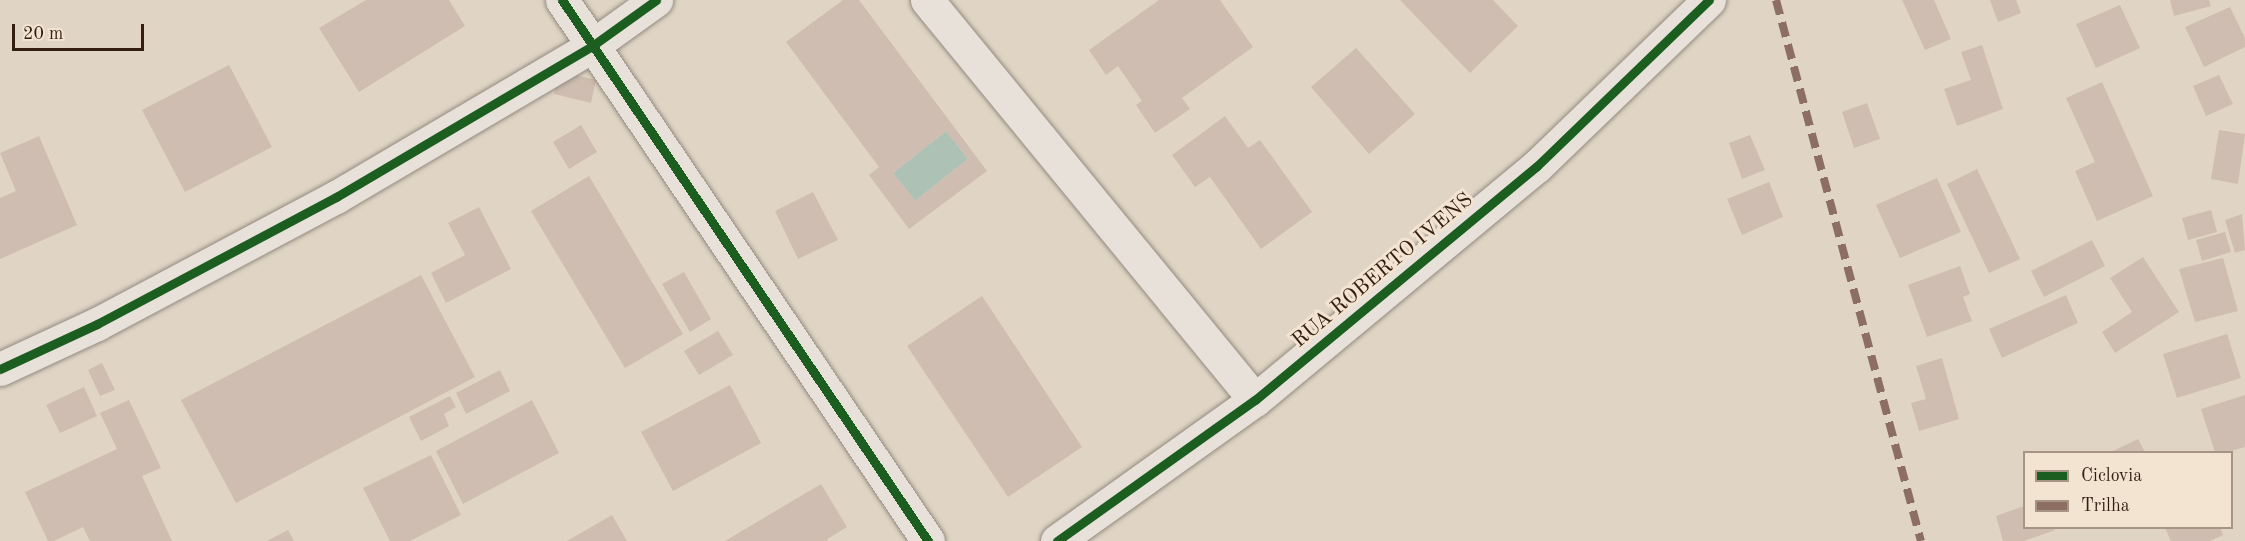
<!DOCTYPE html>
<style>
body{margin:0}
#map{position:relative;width:2245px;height:541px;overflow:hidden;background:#e0d5c5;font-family:"Old Standard TT",serif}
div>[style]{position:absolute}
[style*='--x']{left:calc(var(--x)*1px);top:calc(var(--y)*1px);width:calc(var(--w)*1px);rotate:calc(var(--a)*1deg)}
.water>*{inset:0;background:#aec1b5}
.building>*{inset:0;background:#cebdb0}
.roads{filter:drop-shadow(0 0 2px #938a7f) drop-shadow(0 0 2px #938a7f)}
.minor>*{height:33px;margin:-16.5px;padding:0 16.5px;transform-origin:16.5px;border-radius:16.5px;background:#e7e1d9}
.quiet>*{height:8px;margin-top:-4px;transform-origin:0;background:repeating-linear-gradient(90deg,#8d6e63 0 15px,transparent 0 23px)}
.cycleway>*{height:9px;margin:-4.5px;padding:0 4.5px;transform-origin:4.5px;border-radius:4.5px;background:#1b5e20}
span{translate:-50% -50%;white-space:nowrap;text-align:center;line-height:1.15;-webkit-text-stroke:6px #f3e4d2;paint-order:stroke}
.street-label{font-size:21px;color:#321f10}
.legend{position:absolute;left:2023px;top:451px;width:210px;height:78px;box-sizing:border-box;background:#f3e4d2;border:2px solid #a69584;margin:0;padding:8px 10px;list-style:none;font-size:18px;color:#321f10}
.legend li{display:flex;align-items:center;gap:12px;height:30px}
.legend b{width:30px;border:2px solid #a69584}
.scale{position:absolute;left:12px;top:24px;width:132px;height:27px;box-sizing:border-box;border:3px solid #321f10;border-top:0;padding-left:8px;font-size:18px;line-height:21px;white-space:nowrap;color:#321f10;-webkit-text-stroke:4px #f3e4d2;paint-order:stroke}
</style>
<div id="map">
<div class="water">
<i style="clip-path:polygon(946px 131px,968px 159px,915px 201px,893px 173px)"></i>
</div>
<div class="building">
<i style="clip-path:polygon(366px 0,449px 0,465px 26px,359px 92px,319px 28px)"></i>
<i style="clip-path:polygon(evenodd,843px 0,859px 0,987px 171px,909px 229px,869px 175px,879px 167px,786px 42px,843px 0,946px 131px,968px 159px,915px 201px,893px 173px,946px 131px)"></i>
<i style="clip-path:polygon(1159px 0,1220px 0,1253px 47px,1182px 98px,1190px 109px,1155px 133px,1136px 105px,1142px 101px,1118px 66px,1106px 75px,1089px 50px)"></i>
<i style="clip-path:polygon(1400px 0,1493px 0,1518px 26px,1470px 73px)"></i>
<i style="clip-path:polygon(1902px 0,1934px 0,1951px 39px,1925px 50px)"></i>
<i style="clip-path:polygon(1990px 0,2016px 0,2021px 13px,1998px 22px)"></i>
<i style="clip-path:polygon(2170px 0,2209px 0,2211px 6px,2174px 16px)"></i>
<i style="clip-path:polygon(2120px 5px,2140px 48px,2096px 68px,2076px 24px)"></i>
<i style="clip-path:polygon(2230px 7px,2245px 38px,2245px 47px,2204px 67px,2185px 27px)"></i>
<i style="clip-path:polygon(1982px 45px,2003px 109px,1957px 126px,1944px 89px,1971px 80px,1961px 52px)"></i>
<i style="clip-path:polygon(1356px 48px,1415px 114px,1369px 154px,1311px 87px)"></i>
<i style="clip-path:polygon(229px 65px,272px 147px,185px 192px,142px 110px)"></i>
<i style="clip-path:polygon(559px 71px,596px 80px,591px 103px,554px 94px)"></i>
<i style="clip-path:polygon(2219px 75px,2233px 104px,2206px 116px,2193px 86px)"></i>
<i style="clip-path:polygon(2102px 82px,2153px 196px,2097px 221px,2075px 171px,2095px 162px,2066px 98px)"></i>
<i style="clip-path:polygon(1867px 103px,1880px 139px,1854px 148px,1842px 112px)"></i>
<i style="clip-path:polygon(1225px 116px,1248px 148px,1260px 140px,1312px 212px,1261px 249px,1210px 177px,1195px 187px,1172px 155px)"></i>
<i style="clip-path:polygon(581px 125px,597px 152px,569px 169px,553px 142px)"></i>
<i style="clip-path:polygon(2219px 130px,2245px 134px,2238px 184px,2211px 179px)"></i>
<i style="clip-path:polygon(1750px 135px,1765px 170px,1742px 179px,1729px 143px)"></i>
<i style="clip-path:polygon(39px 136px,77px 225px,0 259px,0 198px,16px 191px,0 153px)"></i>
<i style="clip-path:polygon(1977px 169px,2020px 259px,1989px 273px,1947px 184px)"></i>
<i style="clip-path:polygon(589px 176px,683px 334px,625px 368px,531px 211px)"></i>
<i style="clip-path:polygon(1937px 178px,1961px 232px,1900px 258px,1876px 205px)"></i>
<i style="clip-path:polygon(1769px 182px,1783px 217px,1742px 235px,1727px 199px)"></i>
<i style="clip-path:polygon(813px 192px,838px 240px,798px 259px,775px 211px)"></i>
<i style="clip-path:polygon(479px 207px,511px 269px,446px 303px,431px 273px,465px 255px,448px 223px)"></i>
<i style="clip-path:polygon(2211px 210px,2217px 232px,2188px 240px,2182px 218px)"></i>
<i style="clip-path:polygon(2242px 214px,2245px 250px,2235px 253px,2225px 220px)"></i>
<i style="clip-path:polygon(2225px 232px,2231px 252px,2202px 261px,2196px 240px)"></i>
<i style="clip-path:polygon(2092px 240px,2105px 266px,2044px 297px,2031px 271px)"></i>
<i style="clip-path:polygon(2143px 257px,2179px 312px,2115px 353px,2102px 332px,2132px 312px,2110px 278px)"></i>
<i style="clip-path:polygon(2223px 258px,2238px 311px,2195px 322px,2179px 269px)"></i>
<i style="clip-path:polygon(1960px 266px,1970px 294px,1963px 297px,1972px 321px,1927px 337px,1908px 285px)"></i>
<i style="clip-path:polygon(684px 272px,711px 319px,690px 332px,662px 284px)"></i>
<i style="clip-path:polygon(421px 275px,475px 377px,236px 503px,181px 400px)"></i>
<i style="clip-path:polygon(2066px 295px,2078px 323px,2002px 358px,1989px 329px)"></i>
<i style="clip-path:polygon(982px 296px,1082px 447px,1008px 497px,907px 346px)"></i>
<i style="clip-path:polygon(718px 331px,733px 355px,699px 375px,684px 351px)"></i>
<i style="clip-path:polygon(2227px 334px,2241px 378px,2177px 398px,2163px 354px)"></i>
<i style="clip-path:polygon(1942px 358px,1959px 419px,1919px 431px,1911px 403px,1926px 399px,1916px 366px)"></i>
<i style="clip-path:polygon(102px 363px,115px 390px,100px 396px,88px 370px)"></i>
<i style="clip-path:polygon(500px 370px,510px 391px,466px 414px,456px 393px)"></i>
<i style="clip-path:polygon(730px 385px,761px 443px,673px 491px,641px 432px)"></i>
<i style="clip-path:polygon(84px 387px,97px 416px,60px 433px,46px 405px)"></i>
<i style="clip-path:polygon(2245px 395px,2245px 447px,2228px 452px,2215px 452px,2201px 409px)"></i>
<i style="clip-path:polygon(450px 396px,456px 407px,444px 414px,449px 426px,421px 441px,409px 417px)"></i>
<i style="clip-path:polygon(129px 400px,161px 468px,142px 476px,172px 541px,90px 541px,83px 527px,54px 541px,48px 541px,25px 492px,117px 449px,100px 413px)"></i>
<i style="clip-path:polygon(532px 400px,559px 453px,463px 504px,436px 451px)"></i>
<i style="clip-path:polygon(2138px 439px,2145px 452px,2111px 452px)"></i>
<i style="clip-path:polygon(431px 455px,461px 515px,410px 541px,390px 541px,363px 488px)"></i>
<i style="clip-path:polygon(821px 484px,847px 527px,827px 539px,828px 541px,725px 541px)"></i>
<i style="clip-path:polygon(2024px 506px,2024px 528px,2054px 528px,2055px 530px,2024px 541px,2003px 541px,1996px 516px)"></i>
<i style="clip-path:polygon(612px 515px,627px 541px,567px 541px)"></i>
<i style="clip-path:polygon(2165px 528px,2220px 528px,2223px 535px,2210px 541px,2171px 541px)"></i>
<i style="clip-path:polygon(288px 530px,294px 541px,267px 541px)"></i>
</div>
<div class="roads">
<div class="minor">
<i style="--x:562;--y:0;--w:653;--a:55.92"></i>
<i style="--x:927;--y:0;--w:517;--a:50.65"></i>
<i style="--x:0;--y:369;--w:107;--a:-24.9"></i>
<i style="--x:97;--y:324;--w:271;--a:-28"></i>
<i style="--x:336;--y:197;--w:297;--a:-30.5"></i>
<i style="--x:592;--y:46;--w:79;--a:-35.7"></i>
<i style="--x:1057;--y:541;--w:243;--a:-35.5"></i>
<i style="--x:1255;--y:400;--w:366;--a:-39.7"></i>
<i style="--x:1537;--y:166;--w:239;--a:-44"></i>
</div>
</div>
<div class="quiet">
<i style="--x:1776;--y:0;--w:560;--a:75"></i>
</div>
<div class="cycleway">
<i style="--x:562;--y:0;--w:653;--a:55.92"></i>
<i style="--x:0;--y:369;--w:107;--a:-24.9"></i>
<i style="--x:97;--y:324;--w:271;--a:-28"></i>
<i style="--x:336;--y:197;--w:297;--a:-30.5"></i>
<i style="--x:592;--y:46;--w:79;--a:-35.7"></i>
<i style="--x:1057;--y:541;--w:243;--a:-35.5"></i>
<i style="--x:1255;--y:400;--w:366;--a:-39.7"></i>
<i style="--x:1537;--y:166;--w:239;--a:-44"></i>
</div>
<div class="street-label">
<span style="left:1383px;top:271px;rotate:-40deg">RUA ROBERTO IVENS</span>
</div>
<ul class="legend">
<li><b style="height:8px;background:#1b5e20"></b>Ciclovia</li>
<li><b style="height:8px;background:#8d6e63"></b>Trilha</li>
</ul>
<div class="scale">20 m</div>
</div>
